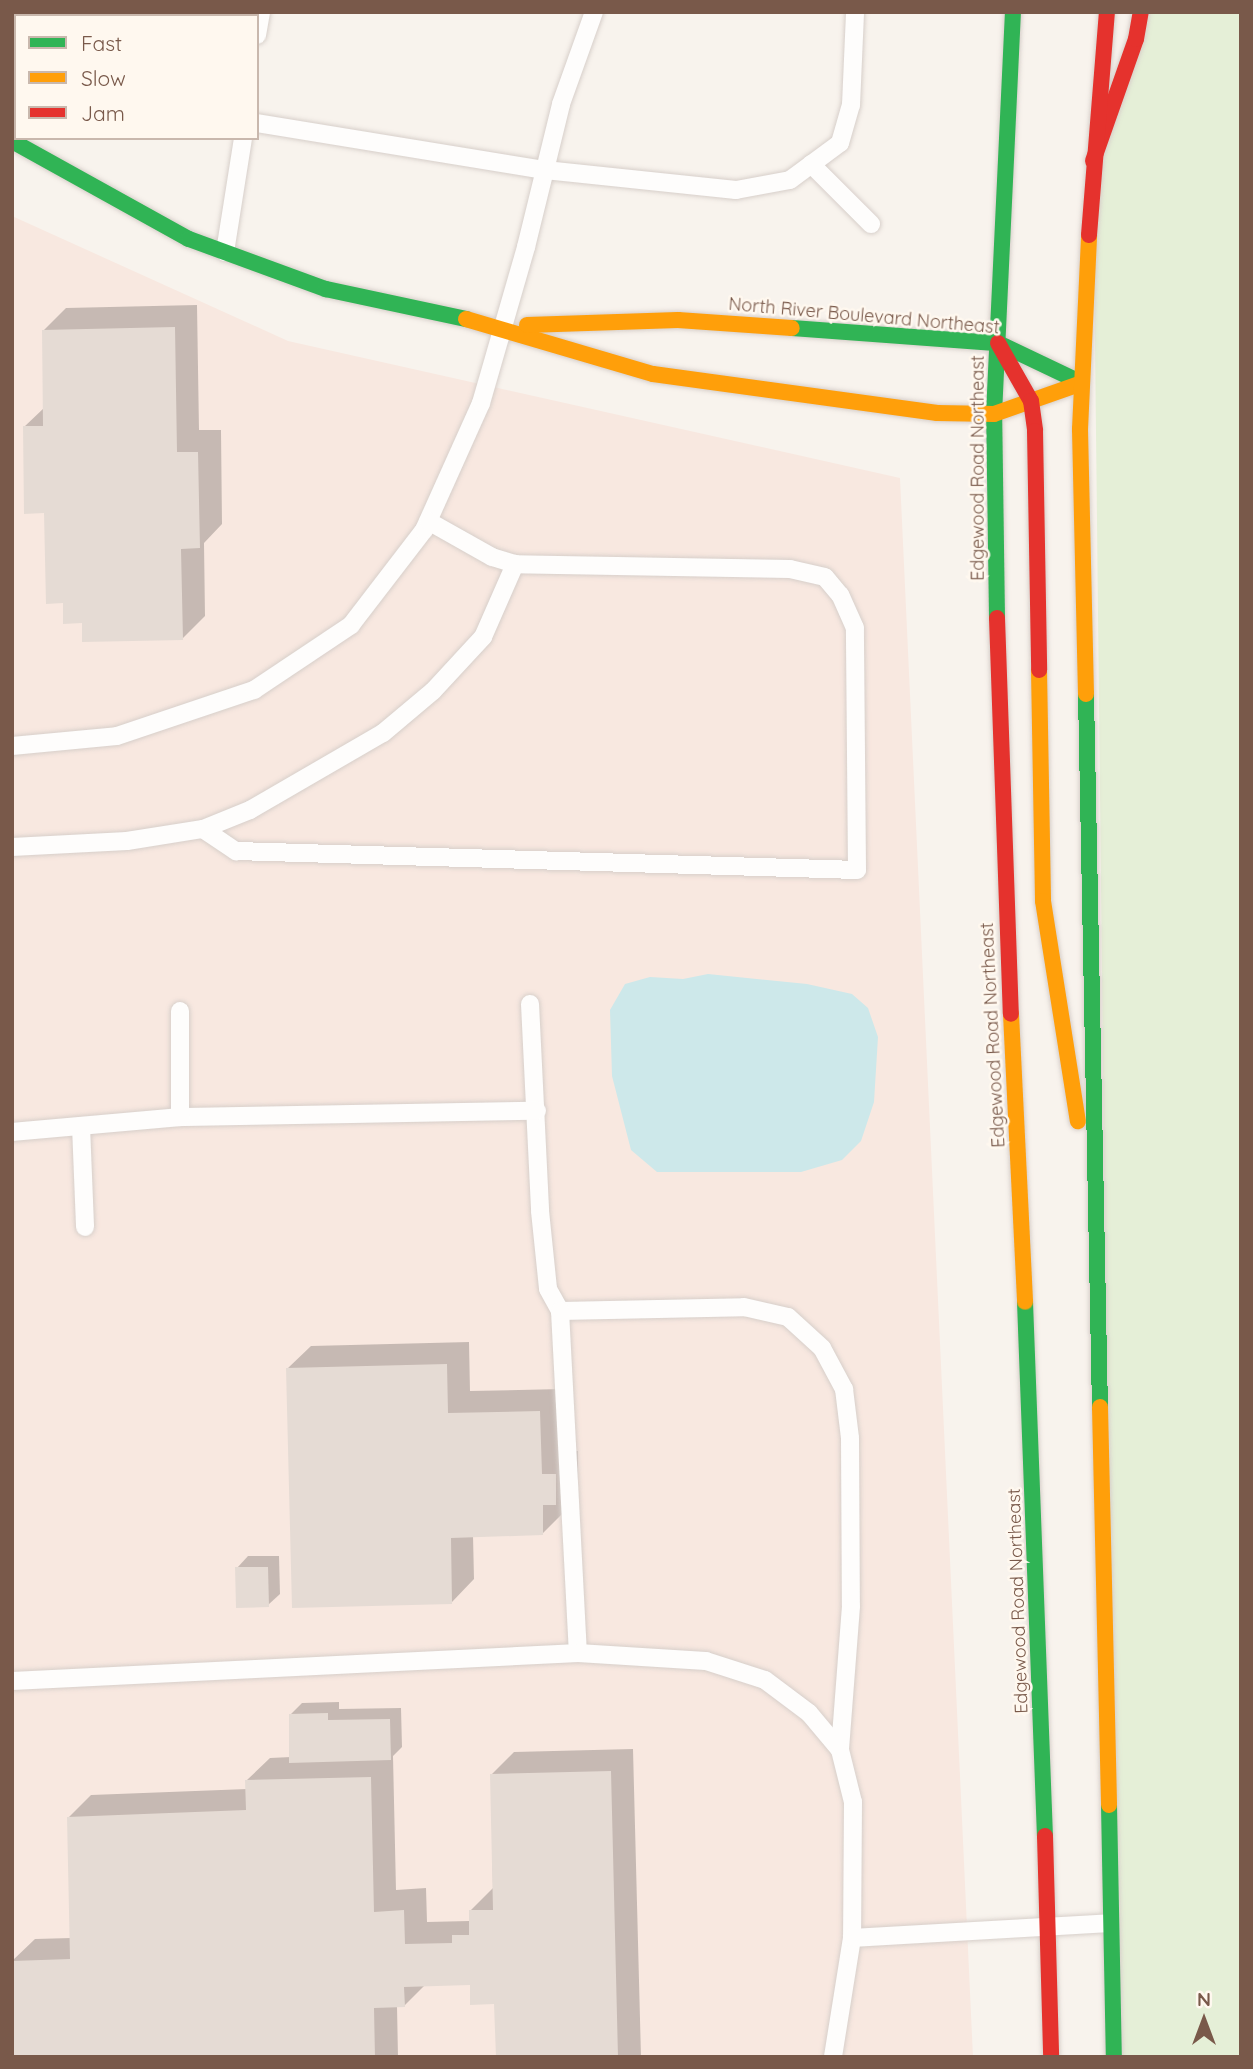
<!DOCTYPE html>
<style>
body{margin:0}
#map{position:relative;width:1253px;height:2069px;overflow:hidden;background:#f8f3ed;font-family:Quicksand,sans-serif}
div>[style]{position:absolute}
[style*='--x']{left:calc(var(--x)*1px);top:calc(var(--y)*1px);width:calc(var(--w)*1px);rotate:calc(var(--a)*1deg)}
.commercial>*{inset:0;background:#f8e8e0}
.green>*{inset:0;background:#e5efd7}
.water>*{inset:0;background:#cde8ea}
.shadow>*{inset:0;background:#0003}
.building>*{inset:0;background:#e5dbd4}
.roads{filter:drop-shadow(0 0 2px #d7cfca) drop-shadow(0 0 2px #d7cfca)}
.lane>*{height:18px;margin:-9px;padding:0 9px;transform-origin:9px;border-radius:9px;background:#fefdfc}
.fast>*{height:16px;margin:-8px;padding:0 8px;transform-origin:8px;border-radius:8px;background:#30b455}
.slow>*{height:16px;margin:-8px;padding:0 8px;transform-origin:8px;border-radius:8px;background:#ff9f0a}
.jam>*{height:16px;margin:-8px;padding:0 8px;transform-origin:8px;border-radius:8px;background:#e5322d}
span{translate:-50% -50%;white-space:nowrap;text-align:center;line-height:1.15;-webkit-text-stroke:5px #fff8ef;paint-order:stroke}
.street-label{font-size:18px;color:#79594a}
.frame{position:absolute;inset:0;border:14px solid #79594a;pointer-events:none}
.legend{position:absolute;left:14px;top:14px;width:245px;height:126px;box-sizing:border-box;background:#fff8ef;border:2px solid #c9b8ad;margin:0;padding:9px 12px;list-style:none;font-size:21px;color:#79594a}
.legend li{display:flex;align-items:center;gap:14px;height:35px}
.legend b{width:35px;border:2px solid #c9b8ad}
.north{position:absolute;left:1169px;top:1985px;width:70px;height:70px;-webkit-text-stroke:5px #fff8ef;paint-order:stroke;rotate:0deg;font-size:19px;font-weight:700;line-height:28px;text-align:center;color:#79594a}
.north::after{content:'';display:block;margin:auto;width:24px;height:32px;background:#79594a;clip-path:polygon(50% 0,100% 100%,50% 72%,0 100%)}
</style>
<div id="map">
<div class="commercial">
<i style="clip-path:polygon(12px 216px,288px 341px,900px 478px,973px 2057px,12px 2057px)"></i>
</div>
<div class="green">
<i style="clip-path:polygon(1141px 12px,1241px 12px,1241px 2057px,1114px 2057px,1093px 161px)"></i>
</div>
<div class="water">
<i style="clip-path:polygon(708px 974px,807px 984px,852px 994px,868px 1008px,878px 1037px,874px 1102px,861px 1141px,842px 1160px,801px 1172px,657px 1172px,631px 1150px,612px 1076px,610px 1010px,625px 984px,650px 977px,683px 979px)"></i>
</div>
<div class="shadow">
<i style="clip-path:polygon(197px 305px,199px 430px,221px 430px,222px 524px,204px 543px,205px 616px,182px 639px,83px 621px,65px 601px,24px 427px,45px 407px,43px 331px,66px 308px)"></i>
<i style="clip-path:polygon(469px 1342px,470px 1391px,562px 1389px,564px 1451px,578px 1451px,578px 1481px,565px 1494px,565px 1511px,542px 1534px,473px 1535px,474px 1579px,452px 1602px,288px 1368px,311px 1346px)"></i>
<i style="clip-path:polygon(248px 1556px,279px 1556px,280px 1594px,268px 1605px,237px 1568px)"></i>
<i style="clip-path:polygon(339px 1702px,339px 1709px,401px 1708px,402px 1747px,393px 1756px,396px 1890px,426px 1888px,427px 1922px,469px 1921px,470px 1911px,493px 1888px,491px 1775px,514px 1752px,633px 1749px,641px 2057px,497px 2057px,496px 2002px,472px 1984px,425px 1985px,404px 2006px,397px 2006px,398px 2057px,15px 2057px,12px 1961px,35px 1939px,71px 1938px,68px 1818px,91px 1795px,247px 1789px,247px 1780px,270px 1758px,291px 1757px,290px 1715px,302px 1703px)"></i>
</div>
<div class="building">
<i style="clip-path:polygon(175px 327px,177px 452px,198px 452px,200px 548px,181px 549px,183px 640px,82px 642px,82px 623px,63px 624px,63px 603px,46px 604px,44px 513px,24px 514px,23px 426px,43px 426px,42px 330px)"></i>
<i style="clip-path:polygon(447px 1364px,448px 1413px,540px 1411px,542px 1474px,556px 1474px,556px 1505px,543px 1505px,543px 1535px,451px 1538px,452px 1604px,292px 1608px,286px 1368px)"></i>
<i style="clip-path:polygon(235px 1567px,268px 1567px,269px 1607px,236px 1608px)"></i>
<i style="clip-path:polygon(328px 1713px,328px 1720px,390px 1719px,391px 1760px,289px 1763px,289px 1714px)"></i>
<i style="clip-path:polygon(611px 1771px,618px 2057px,496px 2057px,494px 2004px,470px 2005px,470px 1985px,404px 1987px,405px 2007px,374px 2008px,375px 2057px,13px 2057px,12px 1961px,70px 1959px,67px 1817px,246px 1810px,245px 1780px,371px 1777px,374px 1912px,404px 1910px,405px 1944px,452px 1943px,452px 1935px,469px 1935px,469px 1910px,493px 1910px,490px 1774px)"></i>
</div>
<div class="roads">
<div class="lane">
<i style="--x:257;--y:35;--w:23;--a:-80"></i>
<i style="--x:257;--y:123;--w:292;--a:9.3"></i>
<i style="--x:545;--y:170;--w:192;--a:6"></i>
<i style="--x:736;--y:190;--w:55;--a:-10.5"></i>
<i style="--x:790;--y:180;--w:62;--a:-36.5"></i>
<i style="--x:840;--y:143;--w:40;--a:-74"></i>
<i style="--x:851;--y:105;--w:93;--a:-87.5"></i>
<i style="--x:811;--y:164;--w:85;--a:45"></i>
<i style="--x:225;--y:252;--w:115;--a:-81"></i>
<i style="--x:12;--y:746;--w:105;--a:-5.4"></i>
<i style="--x:117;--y:736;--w:145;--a:-18.6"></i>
<i style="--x:254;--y:690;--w:117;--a:-33.8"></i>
<i style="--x:351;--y:625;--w:120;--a:-52.5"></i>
<i style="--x:424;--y:530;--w:139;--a:-65.8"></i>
<i style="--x:481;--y:403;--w:162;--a:-73.9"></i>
<i style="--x:526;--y:247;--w:147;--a:-76.2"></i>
<i style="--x:561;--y:104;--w:98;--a:-70.3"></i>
<i style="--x:203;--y:829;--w:40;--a:34"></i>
<i style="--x:236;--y:851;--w:621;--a:1.75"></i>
<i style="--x:857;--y:870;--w:242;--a:-90.5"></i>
<i style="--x:855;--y:628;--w:36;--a:-114"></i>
<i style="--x:840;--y:595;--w:23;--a:-130"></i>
<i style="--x:825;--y:577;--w:36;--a:-167"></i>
<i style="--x:790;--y:569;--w:275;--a:-179"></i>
<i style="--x:515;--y:564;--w:24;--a:-163"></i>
<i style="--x:492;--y:557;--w:73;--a:-150.6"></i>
<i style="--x:12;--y:847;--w:115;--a:-3"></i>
<i style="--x:127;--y:841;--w:77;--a:-9"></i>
<i style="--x:203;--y:829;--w:51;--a:-22"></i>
<i style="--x:250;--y:810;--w:154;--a:-30.1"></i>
<i style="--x:383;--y:733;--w:65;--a:-40"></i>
<i style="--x:433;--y:691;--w:74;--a:-47.2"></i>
<i style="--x:483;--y:637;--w:80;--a:-66.3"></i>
<i style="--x:530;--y:1004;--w:207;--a:87.2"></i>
<i style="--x:540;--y:1211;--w:78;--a:84.1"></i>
<i style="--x:548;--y:1289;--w:25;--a:61"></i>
<i style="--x:560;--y:1311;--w:184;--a:-1.2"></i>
<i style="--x:744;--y:1307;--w:45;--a:12.8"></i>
<i style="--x:788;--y:1317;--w:46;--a:42.4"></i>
<i style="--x:822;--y:1348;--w:47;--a:61.8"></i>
<i style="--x:844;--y:1389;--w:49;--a:83"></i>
<i style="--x:850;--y:1438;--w:168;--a:89.7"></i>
<i style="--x:851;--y:1606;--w:144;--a:94.4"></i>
<i style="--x:180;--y:1117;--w:357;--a:-1"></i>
<i style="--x:81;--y:1126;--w:101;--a:87.7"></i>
<i style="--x:12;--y:1132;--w:169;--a:-5.1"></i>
<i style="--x:180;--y:1117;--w:106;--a:-90"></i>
<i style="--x:560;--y:1311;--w:342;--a:87"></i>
<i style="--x:12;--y:1681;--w:567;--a:-2.83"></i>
<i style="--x:578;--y:1653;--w:128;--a:3.6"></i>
<i style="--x:706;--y:1661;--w:62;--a:17.9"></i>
<i style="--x:765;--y:1680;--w:55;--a:36.9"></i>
<i style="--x:809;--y:1713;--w:48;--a:50"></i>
<i style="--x:840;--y:1750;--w:54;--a:76"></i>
<i style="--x:853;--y:1802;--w:136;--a:90.4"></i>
<i style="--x:852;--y:1938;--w:121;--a:99.1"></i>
<i style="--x:852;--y:1938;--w:258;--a:-3.3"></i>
</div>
<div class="fast">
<i style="--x:12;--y:141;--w:202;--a:29"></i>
<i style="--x:189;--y:239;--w:146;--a:20.1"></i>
<i style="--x:326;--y:289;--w:143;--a:12.1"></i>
<i style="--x:792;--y:328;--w:207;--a:4.2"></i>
<i style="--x:998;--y:343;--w:93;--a:25.5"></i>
<i style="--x:997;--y:618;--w:204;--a:-90.8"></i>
<i style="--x:994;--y:414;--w:402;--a:-87.3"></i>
<i style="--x:1086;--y:694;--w:713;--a:88.88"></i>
<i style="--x:1025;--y:1302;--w:534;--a:87.86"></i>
<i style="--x:1109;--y:1805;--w:252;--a:88.9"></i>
</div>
<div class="slow">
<i style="--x:466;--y:319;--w:195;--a:16.4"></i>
<i style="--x:653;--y:374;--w:287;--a:7.8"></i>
<i style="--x:937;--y:413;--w:57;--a:1"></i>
<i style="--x:994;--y:414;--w:93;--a:-19.4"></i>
<i style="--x:527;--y:325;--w:151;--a:-1.9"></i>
<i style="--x:678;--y:320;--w:114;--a:4"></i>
<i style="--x:1039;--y:670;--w:231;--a:89"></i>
<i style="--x:1043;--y:901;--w:223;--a:81"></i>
<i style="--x:1086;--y:694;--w:265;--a:-91.3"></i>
<i style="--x:1080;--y:429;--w:194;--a:-87.3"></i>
<i style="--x:1011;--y:1014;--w:288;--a:87.2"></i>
<i style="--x:1100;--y:1407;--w:398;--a:88.7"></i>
</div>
<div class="jam">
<i style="--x:1093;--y:161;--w:129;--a:-70.6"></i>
<i style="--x:1136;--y:39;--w:27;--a:-80"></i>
<i style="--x:1089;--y:235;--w:224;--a:-85.4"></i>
<i style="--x:998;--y:343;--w:67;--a:60.4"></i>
<i style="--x:1031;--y:401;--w:30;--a:82"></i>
<i style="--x:1035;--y:431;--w:239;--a:89"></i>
<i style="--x:997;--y:618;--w:396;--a:88"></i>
<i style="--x:1045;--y:1836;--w:221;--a:88.4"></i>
</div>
</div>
<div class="street-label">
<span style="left:864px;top:316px;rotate:5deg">North River Boulevard Northeast</span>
<span style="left:978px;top:468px;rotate:-90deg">Edgewood Road Northeast</span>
<span style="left:993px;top:1035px;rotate:-93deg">Edgewood Road Northeast</span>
<span style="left:1018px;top:1601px;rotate:-92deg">Edgewood Road Northeast</span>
</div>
<div class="frame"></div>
<ul class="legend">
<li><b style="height:9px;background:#30b455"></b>Fast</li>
<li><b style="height:9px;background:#ff9f0a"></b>Slow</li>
<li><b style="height:9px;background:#e5322d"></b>Jam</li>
</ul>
<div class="north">N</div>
</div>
